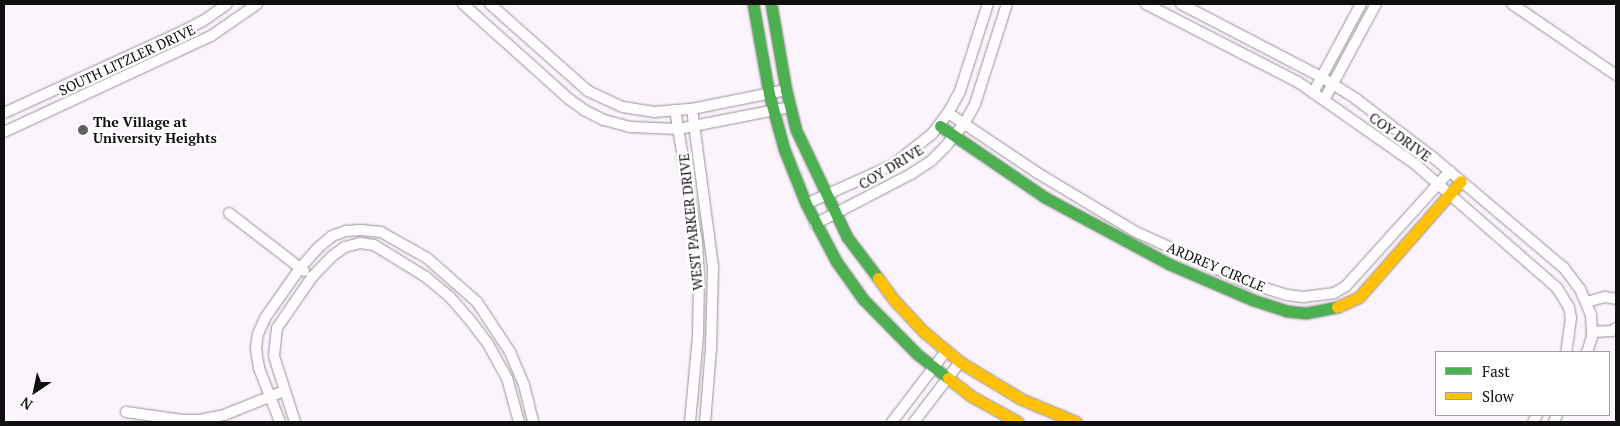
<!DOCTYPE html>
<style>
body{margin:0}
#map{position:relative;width:1620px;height:426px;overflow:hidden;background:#fcf4fc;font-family:"PT Serif",serif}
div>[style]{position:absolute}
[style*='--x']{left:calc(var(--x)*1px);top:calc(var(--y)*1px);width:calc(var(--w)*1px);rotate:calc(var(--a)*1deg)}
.roads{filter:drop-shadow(0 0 1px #969296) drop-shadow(0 0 1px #969296)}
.street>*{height:10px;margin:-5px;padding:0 5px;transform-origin:5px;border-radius:5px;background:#fffdff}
.fast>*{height:11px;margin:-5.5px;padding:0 5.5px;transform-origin:5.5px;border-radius:5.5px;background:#4caf50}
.slow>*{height:11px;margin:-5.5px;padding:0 5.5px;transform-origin:5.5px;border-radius:5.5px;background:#ffc107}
.dots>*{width:14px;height:14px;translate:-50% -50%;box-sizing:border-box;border:2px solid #fff;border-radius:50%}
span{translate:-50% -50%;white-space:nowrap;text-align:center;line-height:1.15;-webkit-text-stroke:5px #fff;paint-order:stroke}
.street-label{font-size:14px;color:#0f0f0f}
.poi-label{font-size:14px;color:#0f0f0f;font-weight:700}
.left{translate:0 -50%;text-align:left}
.frame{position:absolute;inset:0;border:5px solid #0f0f0f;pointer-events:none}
.legend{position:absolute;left:1435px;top:351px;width:175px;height:65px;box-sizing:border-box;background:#fff;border:1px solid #9f9f9f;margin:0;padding:6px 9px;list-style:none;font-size:15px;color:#0f0f0f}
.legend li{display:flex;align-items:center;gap:10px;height:25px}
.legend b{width:25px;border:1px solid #9f9f9f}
.north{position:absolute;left:10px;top:366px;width:50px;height:50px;-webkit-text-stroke:4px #fff;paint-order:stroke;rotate:214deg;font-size:14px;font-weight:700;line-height:20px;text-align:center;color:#0f0f0f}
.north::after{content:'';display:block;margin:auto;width:18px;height:22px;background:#0f0f0f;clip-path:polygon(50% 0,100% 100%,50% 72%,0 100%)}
</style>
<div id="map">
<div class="roads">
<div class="street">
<i style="--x:463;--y:4;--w:142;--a:41.9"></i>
<i style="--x:569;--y:99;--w:19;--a:36"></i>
<i style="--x:584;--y:110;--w:22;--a:27"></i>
<i style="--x:604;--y:120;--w:28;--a:15"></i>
<i style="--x:631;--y:127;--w:47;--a:2.4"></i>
<i style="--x:678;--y:129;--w:114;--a:-11.1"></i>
<i style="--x:490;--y:4;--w:131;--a:41.6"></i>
<i style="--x:588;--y:91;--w:38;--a:25"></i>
<i style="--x:623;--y:107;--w:31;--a:9"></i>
<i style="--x:654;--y:112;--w:38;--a:-5"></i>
<i style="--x:692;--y:109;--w:96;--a:-11.4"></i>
<i style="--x:1146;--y:4;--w:171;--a:27.2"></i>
<i style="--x:1298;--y:82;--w:143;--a:35"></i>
<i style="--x:1415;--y:164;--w:189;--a:41.1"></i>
<i style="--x:1557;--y:288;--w:22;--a:58"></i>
<i style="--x:1569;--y:307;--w:11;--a:80"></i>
<i style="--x:1571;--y:318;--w:34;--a:98"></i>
<i style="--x:1181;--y:4;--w:160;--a:27.5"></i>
<i style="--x:1323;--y:78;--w:39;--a:32"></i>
<i style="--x:1356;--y:99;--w:99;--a:37.2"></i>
<i style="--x:1435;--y:159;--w:169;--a:40.2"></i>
<i style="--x:1564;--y:268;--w:26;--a:53"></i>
<i style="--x:1580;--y:289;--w:28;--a:67"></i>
<i style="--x:1591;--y:315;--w:22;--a:87"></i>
<i style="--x:1592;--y:337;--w:16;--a:108"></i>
<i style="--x:1512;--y:4;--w:126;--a:34.3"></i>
<i style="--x:1313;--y:93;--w:101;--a:-61.7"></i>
<i style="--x:1324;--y:100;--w:109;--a:-61.6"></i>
<i style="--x:692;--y:109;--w:159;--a:82.4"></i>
<i style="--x:713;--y:267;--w:81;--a:91.4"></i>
<i style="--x:711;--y:348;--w:74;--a:94.6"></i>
<i style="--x:675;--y:110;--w:134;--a:80.5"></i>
<i style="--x:697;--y:242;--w:33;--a:87"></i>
<i style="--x:699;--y:275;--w:61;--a:90.9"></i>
<i style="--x:698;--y:336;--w:86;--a:95.3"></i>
<i style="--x:4;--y:113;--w:197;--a:-24.6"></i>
<i style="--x:183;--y:31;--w:22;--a:-27"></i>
<i style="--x:203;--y:21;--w:29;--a:-35"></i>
<i style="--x:948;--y:113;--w:106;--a:33.8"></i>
<i style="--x:1036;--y:172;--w:114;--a:31"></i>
<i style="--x:1134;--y:231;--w:123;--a:24.5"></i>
<i style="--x:1246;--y:282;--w:43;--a:17.6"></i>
<i style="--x:1287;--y:295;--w:16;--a:7"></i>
<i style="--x:1303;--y:297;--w:31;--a:-7"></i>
<i style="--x:1334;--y:293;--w:14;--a:-30"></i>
<i style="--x:1346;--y:286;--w:155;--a:-47.9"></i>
<i style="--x:4;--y:132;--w:228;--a:-24.9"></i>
<i style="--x:211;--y:36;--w:56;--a:-34.8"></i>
<i style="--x:806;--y:204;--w:97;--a:-24.4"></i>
<i style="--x:894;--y:164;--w:48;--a:-38.3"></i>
<i style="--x:932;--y:134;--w:26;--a:-53"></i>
<i style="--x:948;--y:113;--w:25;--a:-61"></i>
<i style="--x:960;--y:91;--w:91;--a:-72.2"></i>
<i style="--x:229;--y:213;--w:95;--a:37.7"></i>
<i style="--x:815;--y:224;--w:108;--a:-27.5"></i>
<i style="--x:911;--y:174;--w:24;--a:-33"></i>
<i style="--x:931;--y:161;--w:21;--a:-45"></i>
<i style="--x:946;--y:146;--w:28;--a:-51"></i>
<i style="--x:964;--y:124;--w:23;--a:-61"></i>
<i style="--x:975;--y:104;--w:105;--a:-72.3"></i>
<i style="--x:1587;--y:302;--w:19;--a:-16"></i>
<i style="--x:1605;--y:297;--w:11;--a:10"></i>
<i style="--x:1592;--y:332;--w:20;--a:-3"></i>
<i style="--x:1612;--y:331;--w:5;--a:-37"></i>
<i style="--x:126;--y:412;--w:57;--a:8.1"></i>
<i style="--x:182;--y:420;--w:18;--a:0"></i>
<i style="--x:200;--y:420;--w:25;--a:-12"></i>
<i style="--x:224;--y:415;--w:65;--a:-21.8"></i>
<i style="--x:280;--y:422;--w:58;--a:-111.3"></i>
<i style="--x:259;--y:368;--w:20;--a:-99"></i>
<i style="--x:256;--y:348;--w:14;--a:-82"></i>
<i style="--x:258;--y:334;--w:17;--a:-66"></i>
<i style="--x:265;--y:318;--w:61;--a:-55"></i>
<i style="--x:300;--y:268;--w:28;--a:-48"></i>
<i style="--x:319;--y:247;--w:17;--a:-40"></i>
<i style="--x:332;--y:236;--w:15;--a:-20"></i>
<i style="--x:346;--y:231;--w:15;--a:-4"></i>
<i style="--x:361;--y:230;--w:20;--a:6"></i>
<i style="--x:381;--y:232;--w:53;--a:29.5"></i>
<i style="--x:427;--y:258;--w:67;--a:41.3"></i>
<i style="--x:477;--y:302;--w:60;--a:56.6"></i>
<i style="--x:510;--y:352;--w:36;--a:67"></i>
<i style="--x:524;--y:385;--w:38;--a:76"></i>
<i style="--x:295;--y:422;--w:69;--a:-107.7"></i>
<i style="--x:274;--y:356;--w:28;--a:-84"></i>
<i style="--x:277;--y:328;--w:62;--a:-55.5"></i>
<i style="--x:312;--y:277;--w:28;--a:-46"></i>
<i style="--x:331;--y:257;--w:17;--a:-36"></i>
<i style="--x:345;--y:247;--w:16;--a:-15"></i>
<i style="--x:360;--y:243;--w:14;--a:8"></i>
<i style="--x:374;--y:245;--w:61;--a:31.6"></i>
<i style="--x:426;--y:277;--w:30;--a:40"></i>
<i style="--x:449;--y:296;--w:32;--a:49"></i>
<i style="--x:470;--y:320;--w:30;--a:53"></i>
<i style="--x:488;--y:344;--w:39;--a:61"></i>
<i style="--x:507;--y:378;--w:46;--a:74.7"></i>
<i style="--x:892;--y:422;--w:89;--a:-52.7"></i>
<i style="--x:914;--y:422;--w:76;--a:-52.5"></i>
<i style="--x:1533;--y:422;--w:8;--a:-60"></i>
<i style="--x:1554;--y:422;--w:8;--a:-67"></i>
</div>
<div class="fast">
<i style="--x:753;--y:4;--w:91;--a:79.9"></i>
<i style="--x:769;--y:94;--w:57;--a:74.7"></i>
<i style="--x:784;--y:149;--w:59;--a:68.2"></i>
<i style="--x:806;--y:204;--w:64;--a:62.2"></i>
<i style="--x:836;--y:261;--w:47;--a:54.6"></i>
<i style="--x:863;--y:299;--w:77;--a:45.5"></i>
<i style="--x:917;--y:354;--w:39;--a:38"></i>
<i style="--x:771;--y:4;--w:87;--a:80.1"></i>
<i style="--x:786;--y:90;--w:41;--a:76"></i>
<i style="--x:796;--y:130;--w:119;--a:64.5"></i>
<i style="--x:847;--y:237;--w:51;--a:52.9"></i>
<i style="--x:940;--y:126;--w:128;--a:34.2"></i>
<i style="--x:1046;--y:198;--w:140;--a:28.2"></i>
<i style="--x:1169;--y:264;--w:91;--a:23.2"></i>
<i style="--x:1253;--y:300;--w:35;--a:18"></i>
<i style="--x:1286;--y:311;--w:20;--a:6"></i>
<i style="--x:1306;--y:313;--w:32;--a:-11"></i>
</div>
<div class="slow">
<i style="--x:878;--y:278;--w:29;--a:54"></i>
<i style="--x:895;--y:301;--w:42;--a:46.9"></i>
<i style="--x:924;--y:332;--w:47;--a:39.8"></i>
<i style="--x:960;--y:362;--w:71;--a:31.2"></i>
<i style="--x:1021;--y:399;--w:60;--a:22.7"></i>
<i style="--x:1337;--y:307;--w:24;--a:-24"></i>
<i style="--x:1359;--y:297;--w:154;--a:-48.7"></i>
<i style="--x:948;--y:378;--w:29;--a:38"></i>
<i style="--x:971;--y:396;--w:54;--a:29"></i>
</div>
</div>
<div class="dots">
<i style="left:83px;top:130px;background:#625f62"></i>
</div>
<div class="street-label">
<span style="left:127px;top:60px;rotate:-25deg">SOUTH LITZLER DRIVE</span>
<span style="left:1400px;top:137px;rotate:36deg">COY DRIVE</span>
<span style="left:891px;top:167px;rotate:-31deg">COY DRIVE</span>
<span style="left:691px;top:222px;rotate:-96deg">WEST PARKER DRIVE</span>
<span style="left:1216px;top:267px;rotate:23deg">ARDREY CIRCLE</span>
</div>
<div class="poi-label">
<span class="left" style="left:93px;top:130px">The Village at<br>University Heights</span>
</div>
<div class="frame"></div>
<ul class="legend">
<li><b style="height:6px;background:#4caf50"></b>Fast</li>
<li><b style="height:6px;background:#ffc107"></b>Slow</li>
</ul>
<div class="north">N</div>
</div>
